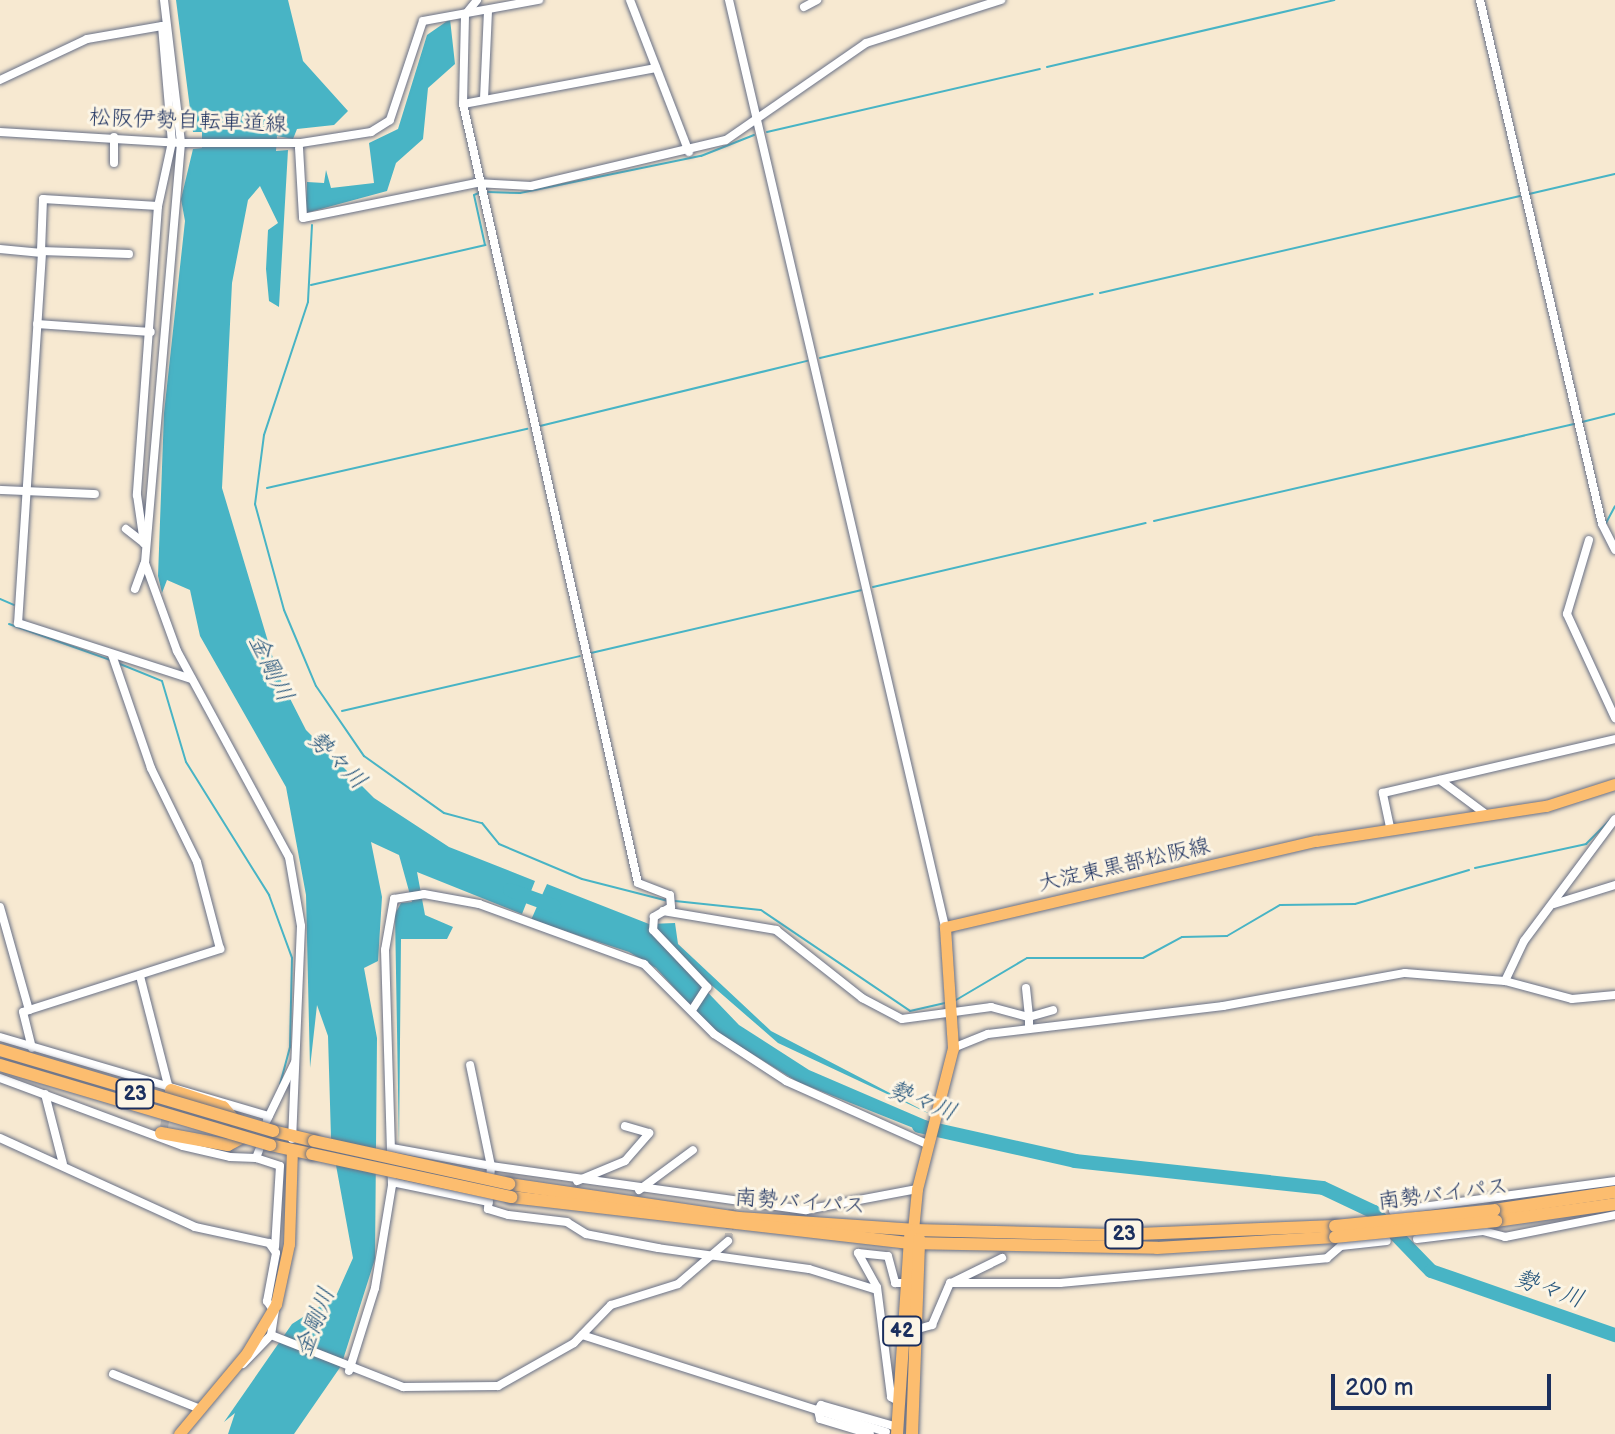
<!DOCTYPE html>
<meta charset="utf-8">
<style>
body{margin:0}
#map{position:relative;width:1615px;height:1434px;overflow:hidden;background:#f7e9d1;font-family:"Balsamiq Sans","Klee One",sans-serif}
div>[style]{position:absolute}
[style*='--x']{left:calc(var(--x)*1px);top:calc(var(--y)*1px);width:calc(var(--w)*1px);rotate:calc(var(--a)*1deg)}
.water>*{inset:0;background:#48b4c5}
.stream>*{height:2px;margin:-1px;padding:0 1px;transform-origin:1px;border-radius:1px;background:#48b4c5}
.river>*{height:14px;margin:-7px;padding:0 7px;transform-origin:7px;border-radius:7px;background:#48b4c5}
.minor-tunnel>*{height:8px;margin-top:-4px;transform-origin:0;background:repeating-linear-gradient(90deg,#cbc4ba 0 8px,transparent 0 12px)}
.roads{filter:drop-shadow(0 0 2px #687086) drop-shadow(0 0 2px #687086)}
.minor>*{height:8px;margin:-4px;padding:0 4px;transform-origin:4px;border-radius:4px;background:#fff}
.major>*{height:11px;margin:-5.5px;padding:0 5.5px;transform-origin:5.5px;border-radius:5.5px;background:#fcbd6f}
.highway>*{height:12px;margin:-6px;padding:0 6px;transform-origin:6px;border-radius:6px;background:#fcbd6f}
.bridges{filter:drop-shadow(0 0 2px #687086) drop-shadow(0 0 2px #687086)}
.highway-bridge>*{height:12px;margin:-6px;padding:0 6px;transform-origin:6px;border-radius:6px;background:#fcbd6f}
span{translate:-50% -50%;white-space:nowrap;text-align:center;line-height:1.15;-webkit-text-stroke:6px #fcf5e5;paint-order:stroke}
.shield-label span{padding:2px 6px;background:#fcf5e5;border:2px solid;border-radius:6px;-webkit-text-stroke-width:0}
.shield-label{font-size:20px;color:#1b2f5e;font-weight:700}
.street-label{font-size:22px;color:#1b2f5e}
.water-label{font-size:24px;color:#28577d;font-style:italic}
.scale{position:absolute;left:1331px;top:1374px;width:220px;height:36px;box-sizing:border-box;border:4px solid #1b2f5e;border-top:0;padding-left:10px;font-size:24px;line-height:28px;white-space:nowrap;color:#1b2f5e;-webkit-text-stroke:6px #fcf5e5;paint-order:stroke}
</style>
<div id="map">
<div class="water">
<i style="clip-path:polygon(176px 0,288px 0,303px 61px,348px 111px,334px 125px,297px 129px,293px 139px,277px 136px,276px 151px,288px 150px,279px 307px,269px 301px,266px 269px,268px 230px,278px 223px,260px 186px,248px 200px,232px 283px,222px 488px,278px 675px,306px 730px,374px 798px,449px 847px,535px 881px,522px 914px,417px 872px,425px 915px,453px 927px,447px 939px,401px 939px,399px 1146px,395px 914px,401px 903px,412px 902px,399px 855px,371px 842px,382px 897px,378px 961px,364px 968px,377px 1038px,375px 1259px,341px 1366px,294px 1434px,228px 1434px,235px 1413px,224px 1422px,292px 1324px,336px 1296px,353px 1258px,331px 1138px,328px 1036px,317px 1005px,310px 1068px,306px 895px,286px 787px,200px 636px,190px 590px,167px 580px,162px 593px,158px 576px,164px 413px,185px 221px,181px 199px,193px 149px,202px 148px,202px 132px,193px 132px)"></i>
<i style="clip-path:polygon(450px 19px,455px 64px,428px 88px,423px 139px,396px 163px,387px 191px,306px 213px,307px 182px,324px 183px,326px 170px,331px 188px,374px 183px,369px 143px,398px 129px,427px 35px)"></i>
<i style="clip-path:polygon(547px 884px,649px 924px,675px 923px,678px 944px,771px 1031px,932px 1115px,778px 1043px,648px 930px,739px 1025px,809px 1070px,930px 1122px,926px 1133px,798px 1082px,713px 1030px,656px 968px,629px 952px,531px 920px)"></i>
</div>
<div class="stream">
<i style="--x:1047;--y:67;--w:295;--a:-13.1"></i>
<i style="--x:767;--y:132;--w:280;--a:-13"></i>
<i style="--x:488;--y:192;--w:32;--a:2"></i>
<i style="--x:520;--y:193;--w:185;--a:-11.6"></i>
<i style="--x:701;--y:156;--w:57;--a:-21.6"></i>
<i style="--x:1529;--y:194;--w:88;--a:-13.1"></i>
<i style="--x:312;--y:225;--w:77;--a:93"></i>
<i style="--x:308;--y:302;--w:140;--a:108.3"></i>
<i style="--x:264;--y:435;--w:70;--a:97.4"></i>
<i style="--x:255;--y:504;--w:110;--a:74.7"></i>
<i style="--x:284;--y:610;--w:82;--a:67.2"></i>
<i style="--x:316;--y:686;--w:85;--a:55.6"></i>
<i style="--x:364;--y:756;--w:98;--a:35.5"></i>
<i style="--x:444;--y:813;--w:39;--a:15"></i>
<i style="--x:482;--y:823;--w:27;--a:51"></i>
<i style="--x:499;--y:844;--w:90;--a:22.9"></i>
<i style="--x:582;--y:879;--w:89;--a:14.3"></i>
<i style="--x:311;--y:285;--w:179;--a:-12.9"></i>
<i style="--x:485;--y:245;--w:51;--a:-102.4"></i>
<i style="--x:474;--y:195;--w:8;--a:-23"></i>
<i style="--x:1100;--y:293;--w:431;--a:-13"></i>
<i style="--x:820;--y:358;--w:280;--a:-13.2"></i>
<i style="--x:1582;--y:422;--w:34;--a:-14"></i>
<i style="--x:540;--y:426;--w:275;--a:-13.7"></i>
<i style="--x:267;--y:488;--w:267;--a:-12.8"></i>
<i style="--x:1154;--y:521;--w:431;--a:-13"></i>
<i style="--x:1606;--y:523;--w:19;--a:-62"></i>
<i style="--x:873;--y:587;--w:280;--a:-13.2"></i>
<i style="--x:0;--y:599;--w:15;--a:23"></i>
<i style="--x:9;--y:624;--w:107;--a:19.6"></i>
<i style="--x:591;--y:653;--w:277;--a:-13.1"></i>
<i style="--x:120;--y:664;--w:45;--a:22"></i>
<i style="--x:162;--y:681;--w:84;--a:73.5"></i>
<i style="--x:186;--y:762;--w:157;--a:58"></i>
<i style="--x:269;--y:895;--w:67;--a:69.9"></i>
<i style="--x:292;--y:958;--w:89;--a:91.3"></i>
<i style="--x:290;--y:1047;--w:38;--a:105"></i>
<i style="--x:342;--y:711;--w:244;--a:-13"></i>
<i style="--x:1475;--y:868;--w:114;--a:-12.2"></i>
<i style="--x:1586;--y:844;--w:33;--a:-45"></i>
<i style="--x:675;--y:901;--w:86;--a:6"></i>
<i style="--x:761;--y:910;--w:180;--a:34.1"></i>
<i style="--x:910;--y:1011;--w:37;--a:-13"></i>
<i style="--x:956;--y:1000;--w:82;--a:-30.6"></i>
<i style="--x:1027;--y:958;--w:116;--a:0"></i>
<i style="--x:1143;--y:958;--w:44;--a:-28.3"></i>
<i style="--x:1182;--y:937;--w:45;--a:-1.3"></i>
<i style="--x:1227;--y:936;--w:61;--a:-30.3"></i>
<i style="--x:1280;--y:905;--w:75;--a:-0.8"></i>
<i style="--x:1355;--y:904;--w:119;--a:-16.6"></i>
</div>
<div class="river">
<i style="--x:510;--y:890;--w:47;--a:20"></i>
<i style="--x:919;--y:1126;--w:160;--a:12.6"></i>
<i style="--x:1075;--y:1161;--w:249;--a:6.2"></i>
<i style="--x:1323;--y:1188;--w:56;--a:25.2"></i>
<i style="--x:1374;--y:1212;--w:82;--a:46"></i>
<i style="--x:1431;--y:1271;--w:195;--a:19.2"></i>
</div>
<div class="minor-tunnel">
<i style="--x:164;--y:1127;--w:32;--a:-79"></i>
<i style="--x:728;--y:1241;--w:35;--a:-82"></i>
</div>
<div class="roads">
<div class="minor">
<i style="--x:164;--y:0;--w:144;--a:83.2"></i>
<i style="--x:181;--y:143;--w:422;--a:94.9"></i>
<i style="--x:145;--y:563;--w:94;--a:70"></i>
<i style="--x:177;--y:651;--w:234;--a:61.5"></i>
<i style="--x:289;--y:857;--w:70;--a:80.1"></i>
<i style="--x:301;--y:926;--w:213;--a:92.4"></i>
<i style="--x:630;--y:0;--w:163;--a:68.8"></i>
<i style="--x:729;--y:0;--w:952;--a:76.88"></i>
<i style="--x:1480;--y:0;--w:538;--a:76.89"></i>
<i style="--x:1602;--y:524;--w:29;--a:63"></i>
<i style="--x:804;--y:7;--w:15;--a:-28"></i>
<i style="--x:656;--y:68;--w:196;--a:169.4"></i>
<i style="--x:463;--y:104;--w:798;--a:77.34"></i>
<i style="--x:638;--y:883;--w:34;--a:21"></i>
<i style="--x:670;--y:895;--w:12;--a:85"></i>
<i style="--x:671;--y:907;--w:20;--a:150"></i>
<i style="--x:654;--y:917;--w:13;--a:94"></i>
<i style="--x:653;--y:930;--w:79;--a:46.5"></i>
<i style="--x:707;--y:987;--w:27;--a:123"></i>
<i style="--x:0;--y:80;--w:96;--a:-25.2"></i>
<i style="--x:87;--y:39;--w:76;--a:-9.8"></i>
<i style="--x:162;--y:26;--w:116;--a:85.1"></i>
<i style="--x:172;--y:142;--w:66;--a:102.3"></i>
<i style="--x:158;--y:206;--w:290;--a:94.2"></i>
<i style="--x:137;--y:495;--w:49;--a:81.7"></i>
<i style="--x:144;--y:543;--w:23;--a:-142"></i>
<i style="--x:484;--y:99;--w:87;--a:-87.4"></i>
<i style="--x:463;--y:104;--w:89;--a:-88.7"></i>
<i style="--x:465;--y:15;--w:19;--a:-51"></i>
<i style="--x:0;--y:132;--w:181;--a:3.5"></i>
<i style="--x:181;--y:143;--w:120;--a:0"></i>
<i style="--x:301;--y:143;--w:71;--a:-8.9"></i>
<i style="--x:371;--y:132;--w:22;--a:-32"></i>
<i style="--x:390;--y:120;--w:104;--a:-71.6"></i>
<i style="--x:423;--y:21;--w:118;--a:-10.3"></i>
<i style="--x:299;--y:148;--w:70;--a:86.7"></i>
<i style="--x:303;--y:218;--w:177;--a:-11.4"></i>
<i style="--x:476;--y:183;--w:55;--a:3.1"></i>
<i style="--x:531;--y:186;--w:200;--a:-13.3"></i>
<i style="--x:726;--y:140;--w:170;--a:-34.7"></i>
<i style="--x:866;--y:43;--w:142;--a:-17.7"></i>
<i style="--x:114;--y:163;--w:26;--a:-90"></i>
<i style="--x:0;--y:249;--w:42;--a:5.4"></i>
<i style="--x:42;--y:253;--w:371;--a:93.7"></i>
<i style="--x:18;--y:623;--w:182;--a:17.9"></i>
<i style="--x:129;--y:254;--w:88;--a:-178"></i>
<i style="--x:41;--y:251;--w:52;--a:-87.8"></i>
<i style="--x:43;--y:199;--w:115;--a:3.5"></i>
<i style="--x:37;--y:324;--w:114;--a:4"></i>
<i style="--x:0;--y:490;--w:95;--a:2.4"></i>
<i style="--x:1589;--y:540;--w:77;--a:106.6"></i>
<i style="--x:1567;--y:614;--w:115;--a:65.2"></i>
<i style="--x:135;--y:589;--w:27;--a:-70"></i>
<i style="--x:1440;--y:780;--w:59;--a:36.7"></i>
<i style="--x:1390;--y:827;--w:35;--a:-102"></i>
<i style="--x:1383;--y:793;--w:238;--a:-13.1"></i>
<i style="--x:1554;--y:904;--w:64;--a:-17.3"></i>
<i style="--x:0;--y:907;--w:107;--a:74.3"></i>
<i style="--x:29;--y:1010;--w:6;--a:162"></i>
<i style="--x:23;--y:1012;--w:37;--a:76"></i>
<i style="--x:663;--y:911;--w:115;--a:9.5"></i>
<i style="--x:776;--y:930;--w:110;--a:38.3"></i>
<i style="--x:862;--y:998;--w:45;--a:27.7"></i>
<i style="--x:902;--y:1019;--w:90;--a:-7.7"></i>
<i style="--x:991;--y:1007;--w:39;--a:15"></i>
<i style="--x:1029;--y:1017;--w:11;--a:90"></i>
<i style="--x:140;--y:976;--w:121;--a:75.6"></i>
<i style="--x:1505;--y:981;--w:44;--a:-64.6"></i>
<i style="--x:1524;--y:941;--w:152;--a:-53.3"></i>
<i style="--x:1026;--y:988;--w:29;--a:84"></i>
<i style="--x:1029;--y:1017;--w:25;--a:-16"></i>
<i style="--x:29;--y:1010;--w:201;--a:-17.7"></i>
<i style="--x:220;--y:949;--w:90;--a:-104.8"></i>
<i style="--x:197;--y:862;--w:105;--a:-116.1"></i>
<i style="--x:151;--y:768;--w:120;--a:-109"></i>
<i style="--x:0;--y:1037;--w:280;--a:16.4"></i>
<i style="--x:953;--y:1048;--w:38;--a:-22"></i>
<i style="--x:988;--y:1034;--w:237;--a:-6.8"></i>
<i style="--x:1223;--y:1006;--w:185;--a:-10.3"></i>
<i style="--x:1405;--y:973;--w:100;--a:4.6"></i>
<i style="--x:1505;--y:981;--w:69;--a:15"></i>
<i style="--x:1572;--y:999;--w:43;--a:-5.3"></i>
<i style="--x:0;--y:1078;--w:195;--a:20.4"></i>
<i style="--x:183;--y:1146;--w:48;--a:13.2"></i>
<i style="--x:230;--y:1157;--w:26;--a:2"></i>
<i style="--x:256;--y:1158;--w:9;--a:-69"></i>
<i style="--x:45;--y:1094;--w:72;--a:75.6"></i>
<i style="--x:267;--y:1120;--w:64;--a:-64.2"></i>
<i style="--x:0;--y:1138;--w:214;--a:24.5"></i>
<i style="--x:195;--y:1227;--w:76;--a:12.2"></i>
<i style="--x:269;--y:1243;--w:12;--a:55"></i>
<i style="--x:276;--y:1253;--w:49;--a:100.6"></i>
<i style="--x:267;--y:1301;--w:11;--a:56"></i>
<i style="--x:392;--y:1148;--w:101;--a:10.3"></i>
<i style="--x:491;--y:1166;--w:103;--a:-101.7"></i>
<i style="--x:256;--y:1158;--w:25;--a:18"></i>
<i style="--x:280;--y:1166;--w:81;--a:93.5"></i>
<i style="--x:577;--y:1181;--w:52;--a:-22.6"></i>
<i style="--x:625;--y:1161;--w:37;--a:-49"></i>
<i style="--x:649;--y:1133;--w:25;--a:-164"></i>
<i style="--x:392;--y:1182;--w:99;--a:11.7"></i>
<i style="--x:639;--y:1190;--w:67;--a:-36.5"></i>
<i style="--x:1393;--y:1211;--w:224;--a:-7.7"></i>
<i style="--x:1417;--y:1239;--w:66;--a:-6.9"></i>
<i style="--x:1483;--y:1231;--w:23;--a:15"></i>
<i style="--x:1505;--y:1237;--w:112;--a:-11.3"></i>
<i style="--x:858;--y:1253;--w:39;--a:61"></i>
<i style="--x:877;--y:1287;--w:111;--a:82.7"></i>
<i style="--x:891;--y:1397;--w:8;--a:30"></i>
<i style="--x:858;--y:1253;--w:30;--a:6"></i>
<i style="--x:888;--y:1256;--w:28;--a:75"></i>
<i style="--x:895;--y:1283;--w:9;--a:0"></i>
<i style="--x:951;--y:1283;--w:57;--a:-26.1"></i>
<i style="--x:877;--y:1290;--w:71;--a:-162.8"></i>
<i style="--x:809;--y:1269;--w:152;--a:-172.1"></i>
<i style="--x:658;--y:1248;--w:73;--a:-169"></i>
<i style="--x:586;--y:1234;--w:22;--a:-148"></i>
<i style="--x:567;--y:1222;--w:59;--a:-173.2"></i>
<i style="--x:508;--y:1215;--w:21;--a:-163"></i>
<i style="--x:488;--y:1209;--w:43;--a:-86"></i>
<i style="--x:491;--y:1166;--w:318;--a:8"></i>
<i style="--x:806;--y:1210;--w:113;--a:-10.7"></i>
<i style="--x:918;--y:1329;--w:15;--a:-16"></i>
<i style="--x:932;--y:1325;--w:46;--a:-66.8"></i>
<i style="--x:950;--y:1283;--w:110;--a:0"></i>
<i style="--x:1060;--y:1283;--w:268;--a:-5.3"></i>
<i style="--x:1327;--y:1258;--w:18;--a:-41"></i>
<i style="--x:1341;--y:1246;--w:46;--a:-6.2"></i>
<i style="--x:271;--y:1335;--w:142;--a:21.5"></i>
<i style="--x:403;--y:1387;--w:95;--a:-0.6"></i>
<i style="--x:498;--y:1386;--w:87;--a:-29.5"></i>
<i style="--x:574;--y:1343;--w:53;--a:-45.8"></i>
<i style="--x:611;--y:1305;--w:70;--a:-17.4"></i>
<i style="--x:678;--y:1284;--w:66;--a:-40.7"></i>
<i style="--x:582;--y:1335;--w:319;--a:17.7"></i>
<i style="--x:243;--y:1364;--w:40;--a:-46"></i>
<i style="--x:271;--y:1335;--w:31;--a:-81"></i>
<i style="--x:349;--y:1371;--w:87;--a:-72.6"></i>
<i style="--x:375;--y:1288;--w:104;--a:-80.6"></i>
<i style="--x:392;--y:1185;--w:235;--a:-91.7"></i>
<i style="--x:385;--y:950;--w:52;--a:-80"></i>
<i style="--x:394;--y:899;--w:30;--a:-9"></i>
<i style="--x:424;--y:894;--w:56;--a:10.3"></i>
<i style="--x:479;--y:904;--w:176;--a:20"></i>
<i style="--x:644;--y:964;--w:99;--a:45"></i>
<i style="--x:714;--y:1034;--w:86;--a:33.1"></i>
<i style="--x:786;--y:1081;--w:157;--a:24.1"></i>
<i style="--x:113;--y:1374;--w:94;--a:21.9"></i>
<i style="--x:818;--y:1410;--w:6;--a:-59"></i>
<i style="--x:821;--y:1405;--w:79;--a:16.1"></i>
<i style="--x:818;--y:1410;--w:9;--a:77"></i>
<i style="--x:820;--y:1419;--w:52;--a:16.7"></i>
</div>
<div class="major">
<i style="--x:913;--y:1230;--w:41;--a:-84.4"></i>
<i style="--x:917;--y:1189;--w:146;--a:-75.7"></i>
<i style="--x:953;--y:1048;--w:121;--a:-93.8"></i>
<i style="--x:945;--y:927;--w:381;--a:-13.1"></i>
<i style="--x:1316;--y:841;--w:233;--a:-8.7"></i>
<i style="--x:1546;--y:806;--w:72;--a:-17.7"></i>
<i style="--x:179;--y:1434;--w:104;--a:-50.1"></i>
<i style="--x:246;--y:1354;--w:58;--a:-59"></i>
<i style="--x:276;--y:1304;--w:61;--a:-77.8"></i>
<i style="--x:289;--y:1244;--w:93;--a:-88.2"></i>
</div>
<div class="highway">
<i style="--x:171;--y:1090;--w:55;--a:18.1"></i>
<i style="--x:223;--y:1107;--w:23;--a:49"></i>
<i style="--x:273;--y:1131;--w:42;--a:13.7"></i>
<i style="--x:161;--y:1133;--w:68;--a:10.2"></i>
<i style="--x:228;--y:1145;--w:15;--a:-28"></i>
<i style="--x:270;--y:1145;--w:43;--a:12.1"></i>
<i style="--x:509;--y:1184;--w:232;--a:8.4"></i>
<i style="--x:739;--y:1218;--w:174;--a:3.9"></i>
<i style="--x:913;--y:1230;--w:200;--a:1.4"></i>
<i style="--x:1113;--y:1235;--w:222;--a:-2.3"></i>
<i style="--x:511;--y:1197;--w:399;--a:6.6"></i>
<i style="--x:907;--y:1243;--w:250;--a:1.1"></i>
<i style="--x:1157;--y:1248;--w:178;--a:-3.5"></i>
<i style="--x:1494;--y:1210;--w:122;--a:-8.5"></i>
<i style="--x:1496;--y:1221;--w:120;--a:-8.1"></i>
<i style="--x:897;--y:1434;--w:198;--a:-86.2"></i>
<i style="--x:912;--y:1434;--w:195;--a:-87.9"></i>
</div>
</div>
<div class="bridges">
<div class="highway-bridge">
<i style="--x:0;--y:1050;--w:285;--a:16.5"></i>
<i style="--x:0;--y:1065;--w:282;--a:16.5"></i>
<i style="--x:314;--y:1141;--w:200;--a:12.4"></i>
<i style="--x:312;--y:1154;--w:204;--a:12.2"></i>
<i style="--x:1335;--y:1226;--w:160;--a:-5.7"></i>
<i style="--x:1335;--y:1237;--w:162;--a:-5.7"></i>
</div>
</div>
<div class="shield-label">
<span style="left:135px;top:1094px">23</span>
<span style="left:1124px;top:1234px">23</span>
<span style="left:902px;top:1331px">42</span>
</div>
<div class="street-label">
<span style="left:188px;top:121px;rotate:2deg">松阪伊勢自転車道線</span>
<span style="left:1124px;top:865px;rotate:-13deg">大淀東黒部松阪線</span>
<span style="left:1443px;top:1194px;rotate:-7deg">南勢バイパス</span>
<span style="left:800px;top:1202px;rotate:4deg">南勢バイパス</span>
</div>
<div class="water-label">
<span style="left:271px;top:668px;rotate:64deg">金剛川</span>
<span style="left:337px;top:760px;rotate:45deg">勢々川</span>
<span style="left:922px;top:1101px;rotate:21deg">勢々川</span>
<span style="left:1549px;top:1289px;rotate:19deg">勢々川</span>
<span style="left:315px;top:1322px;rotate:-69deg">金剛川</span>
</div>
<div class="scale">200 m</div>
</div>
